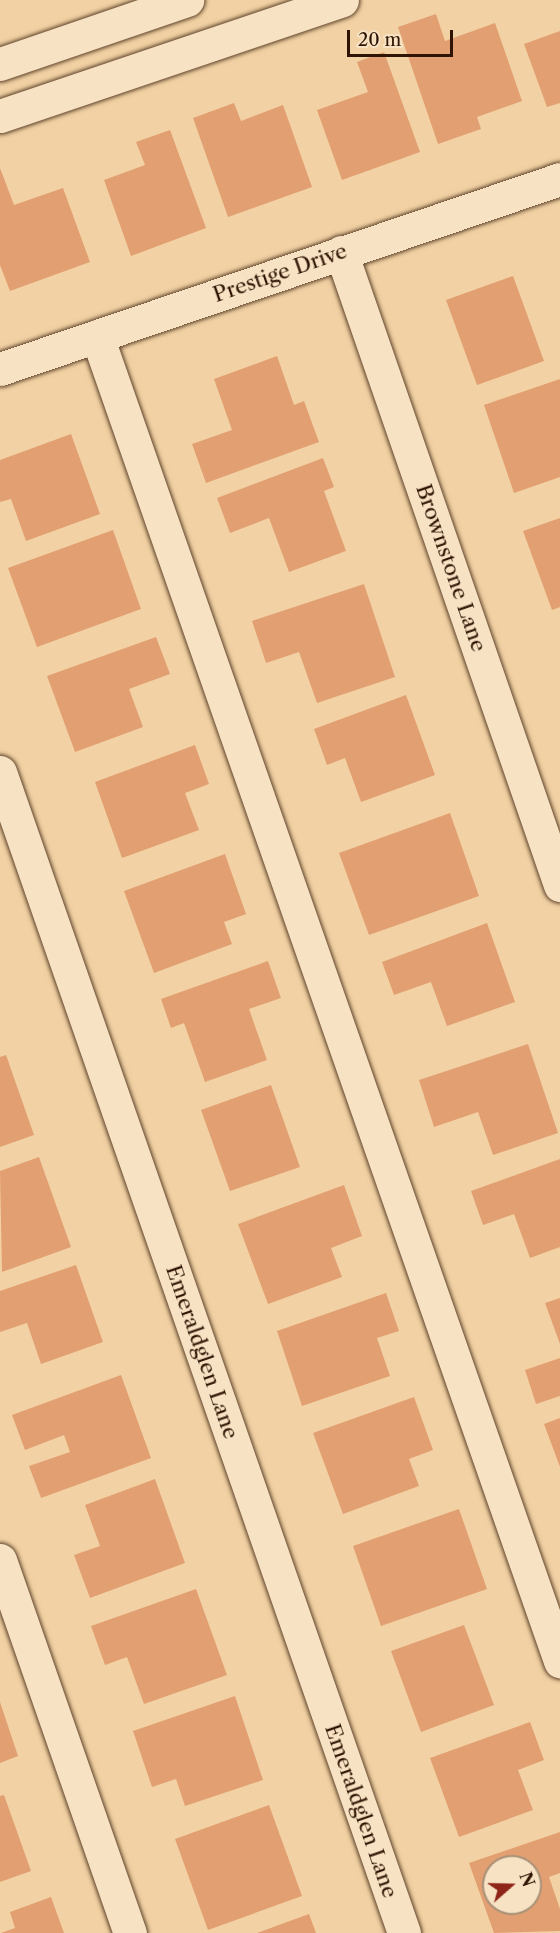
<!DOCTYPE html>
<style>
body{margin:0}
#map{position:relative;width:560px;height:1933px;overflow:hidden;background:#f2d2a4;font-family:"Libre Caslon Text",serif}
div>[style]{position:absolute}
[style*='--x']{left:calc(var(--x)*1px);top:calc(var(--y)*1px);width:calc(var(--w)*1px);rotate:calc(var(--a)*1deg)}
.building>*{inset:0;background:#e29f71}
.roads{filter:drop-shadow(0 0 2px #60442b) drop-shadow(0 0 2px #60442b)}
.minor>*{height:33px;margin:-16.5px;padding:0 16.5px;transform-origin:16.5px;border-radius:16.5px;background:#f7e2c4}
span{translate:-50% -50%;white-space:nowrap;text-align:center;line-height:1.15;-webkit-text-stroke:6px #f7e2c4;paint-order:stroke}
.street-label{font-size:21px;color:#2f1403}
.north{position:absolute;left:482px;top:1855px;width:60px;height:60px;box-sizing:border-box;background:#f7e2c4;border:2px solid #a79077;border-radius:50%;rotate:70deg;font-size:16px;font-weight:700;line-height:24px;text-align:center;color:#2f1403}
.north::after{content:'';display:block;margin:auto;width:21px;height:27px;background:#8f2418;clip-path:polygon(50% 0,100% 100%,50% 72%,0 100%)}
.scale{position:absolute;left:347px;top:30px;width:106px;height:27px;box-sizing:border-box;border:3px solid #2f1403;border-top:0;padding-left:8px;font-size:18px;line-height:21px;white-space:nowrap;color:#2f1403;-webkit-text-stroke:4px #f7e2c4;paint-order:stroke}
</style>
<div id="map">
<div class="building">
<i style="clip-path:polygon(436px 14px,445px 41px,495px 23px,522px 101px,477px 117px,481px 129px,438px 144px,398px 27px)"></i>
<i style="clip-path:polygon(560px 31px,560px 103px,547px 107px,524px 44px)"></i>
<i style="clip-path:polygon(384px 52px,420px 152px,342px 180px,317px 110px,368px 92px,357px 62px)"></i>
<i style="clip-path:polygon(234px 103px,241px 121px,283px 105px,312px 187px,228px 217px,193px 118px)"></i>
<i style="clip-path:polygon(170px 130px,206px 228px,131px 256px,104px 180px,145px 165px,136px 142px)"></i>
<i style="clip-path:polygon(0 168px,14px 205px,63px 188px,90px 262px,10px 291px,0 265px)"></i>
<i style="clip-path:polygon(513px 276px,544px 361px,477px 385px,446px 300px)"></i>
<i style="clip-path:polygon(277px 356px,294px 405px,304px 401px,319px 442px,206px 483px,192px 444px,232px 430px,214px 379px)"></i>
<i style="clip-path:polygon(560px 379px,560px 477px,514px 493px,484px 405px)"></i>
<i style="clip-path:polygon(71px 434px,100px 514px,26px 541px,11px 499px,0 502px,0 460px)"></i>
<i style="clip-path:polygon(323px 458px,334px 487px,324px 491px,346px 551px,289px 572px,269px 518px,230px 533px,217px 498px)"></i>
<i style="clip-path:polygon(560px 518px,560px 607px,552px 610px,523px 531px)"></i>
<i style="clip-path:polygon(113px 530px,141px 609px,37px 647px,8px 568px)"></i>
<i style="clip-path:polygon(364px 584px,395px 677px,317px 703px,299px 652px,266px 663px,252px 621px)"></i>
<i style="clip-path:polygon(156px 637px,170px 674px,129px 689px,143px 727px,75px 752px,47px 676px)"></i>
<i style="clip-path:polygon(406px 695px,435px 775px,361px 802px,345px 758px,327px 765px,314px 729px)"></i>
<i style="clip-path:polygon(195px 745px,209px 784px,185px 793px,199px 830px,122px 858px,95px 782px)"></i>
<i style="clip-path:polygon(450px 813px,479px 896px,369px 935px,339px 853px)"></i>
<i style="clip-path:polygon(225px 854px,246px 914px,224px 922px,232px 944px,154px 973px,124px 891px)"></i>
<i style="clip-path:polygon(487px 923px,515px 1002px,447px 1026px,431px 982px,394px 995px,382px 962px)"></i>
<i style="clip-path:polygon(268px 961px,281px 998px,249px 1009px,267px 1060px,205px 1082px,184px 1023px,171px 1028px,161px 999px)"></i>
<i style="clip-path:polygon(528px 1044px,558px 1133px,493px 1155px,478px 1112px,434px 1127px,419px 1080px)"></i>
<i style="clip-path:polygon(6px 1055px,34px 1135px,0 1147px,0 1057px)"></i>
<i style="clip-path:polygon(271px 1085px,300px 1167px,230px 1191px,201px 1110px)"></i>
<i style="clip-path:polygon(39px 1157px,71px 1247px,2px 1272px,0 1171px)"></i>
<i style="clip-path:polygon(560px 1159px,560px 1247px,530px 1258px,514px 1214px,483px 1225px,471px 1191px)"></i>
<i style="clip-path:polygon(344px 1185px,362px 1236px,331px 1248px,342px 1277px,268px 1304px,238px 1224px)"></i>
<i style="clip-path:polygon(76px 1265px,103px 1342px,41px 1364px,27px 1323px,0 1332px,0 1291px)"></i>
<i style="clip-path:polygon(386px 1293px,399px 1331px,377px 1338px,390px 1376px,302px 1406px,277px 1331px)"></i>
<i style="clip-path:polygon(560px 1298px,560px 1344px,545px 1303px)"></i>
<i style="clip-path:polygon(560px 1358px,560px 1396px,536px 1404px,525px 1370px)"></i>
<i style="clip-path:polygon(121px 1375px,151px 1458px,41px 1498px,29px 1466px,70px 1452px,64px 1435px,25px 1450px,12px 1415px)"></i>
<i style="clip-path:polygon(414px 1397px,433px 1450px,409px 1459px,419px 1486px,343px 1514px,313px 1433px)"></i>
<i style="clip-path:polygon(560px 1418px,560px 1467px,544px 1424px)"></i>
<i style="clip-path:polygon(155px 1479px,185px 1563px,90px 1598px,74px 1555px,100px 1546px,85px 1505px)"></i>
<i style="clip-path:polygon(459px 1509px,487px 1589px,381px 1626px,353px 1546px)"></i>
<i style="clip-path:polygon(196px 1589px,227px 1675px,144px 1704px,127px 1657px,105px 1665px,91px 1626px)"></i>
<i style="clip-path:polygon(464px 1625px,494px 1705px,421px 1732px,391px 1651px)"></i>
<i style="clip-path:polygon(235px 1696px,263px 1780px,185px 1806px,176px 1779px,152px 1787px,133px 1731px)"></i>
<i style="clip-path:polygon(0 1702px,18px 1756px,0 1763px)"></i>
<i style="clip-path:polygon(530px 1722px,544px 1760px,518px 1770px,533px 1810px,459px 1837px,430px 1758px)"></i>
<i style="clip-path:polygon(4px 1795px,31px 1871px,0 1882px,0 1796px)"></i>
<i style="clip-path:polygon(269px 1805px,302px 1896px,208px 1930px,175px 1839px)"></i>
<i style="clip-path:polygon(evenodd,560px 1832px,560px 1873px,549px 1877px,560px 1909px,560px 1931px,494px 1933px,469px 1863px,560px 1832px,494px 1867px,530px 1867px,530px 1903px,494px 1903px,494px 1867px)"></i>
<i style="clip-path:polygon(51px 1897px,64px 1933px,1px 1933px,15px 1928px,10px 1912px)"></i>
<i style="clip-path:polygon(309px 1914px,316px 1933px,257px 1933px)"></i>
</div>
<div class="roads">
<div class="minor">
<i style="--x:0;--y:64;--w:198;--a:-18.9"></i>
<i style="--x:0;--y:116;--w:361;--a:-18.7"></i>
<i style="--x:341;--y:252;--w:670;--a:70.92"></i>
<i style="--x:97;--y:336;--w:1404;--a:70.74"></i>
<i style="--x:0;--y:369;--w:591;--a:-18.74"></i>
<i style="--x:0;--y:772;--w:1229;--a:70.81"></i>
<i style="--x:0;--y:1560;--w:395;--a:70.8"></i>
</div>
</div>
<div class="street-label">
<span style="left:280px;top:273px;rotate:-19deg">Prestige Drive</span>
<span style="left:451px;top:568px;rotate:71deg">Brownstone Lane</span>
<span style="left:202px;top:1352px;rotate:71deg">Emeraldglen Lane</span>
<span style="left:361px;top:1811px;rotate:71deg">Emeraldglen Lane</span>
</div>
<div class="north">N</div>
<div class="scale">20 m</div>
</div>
